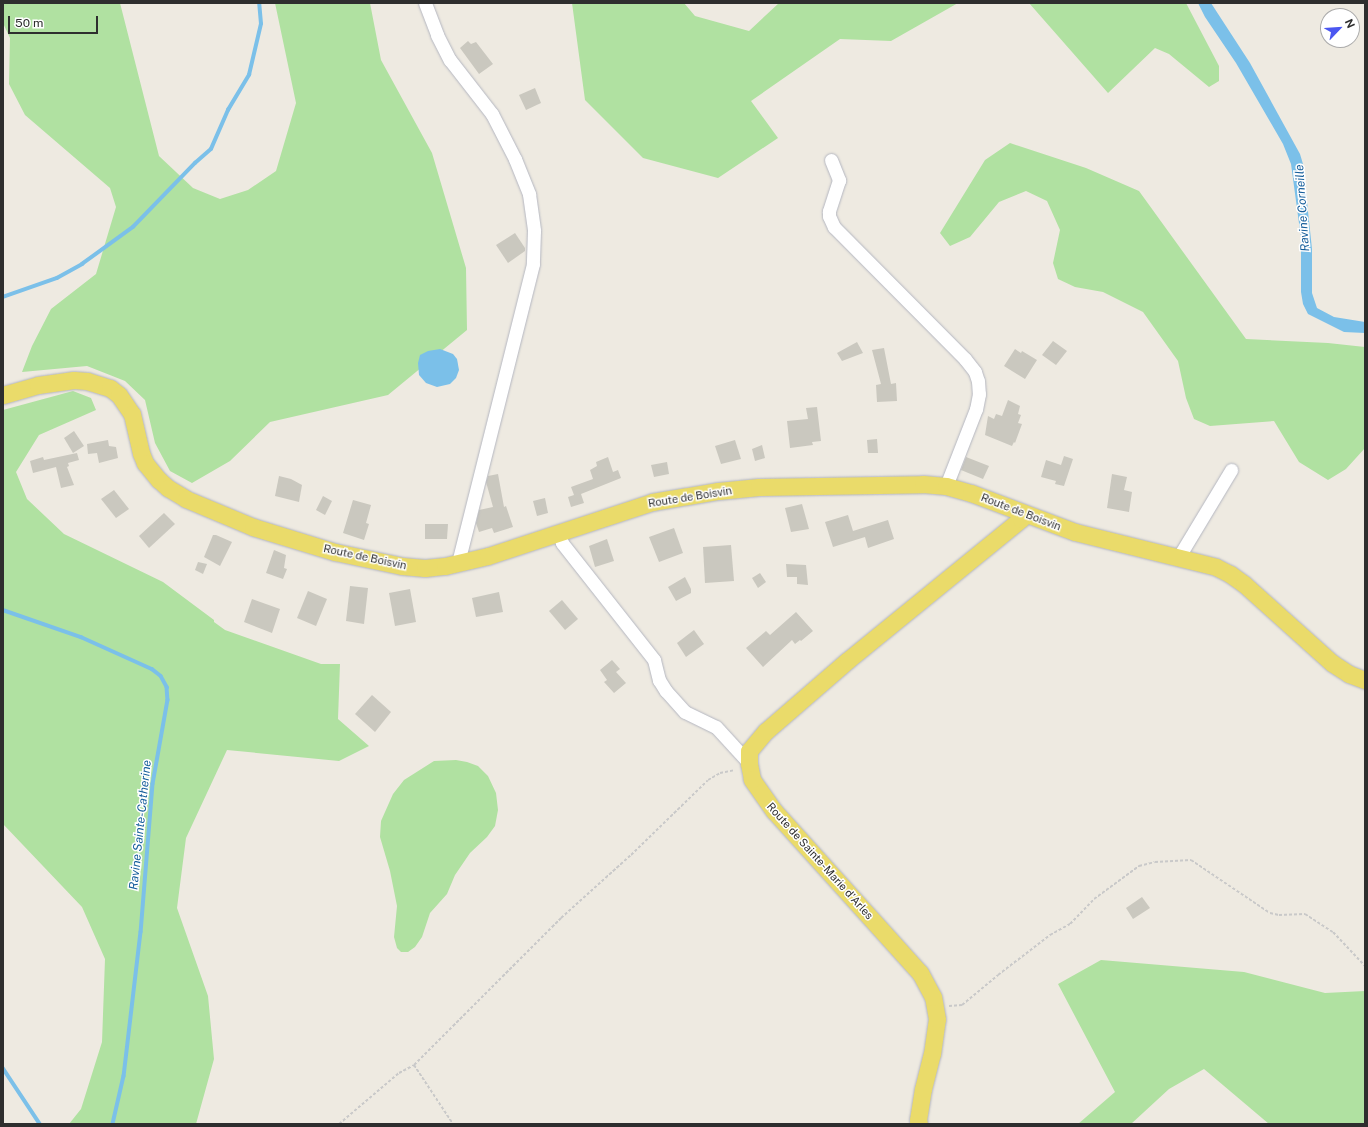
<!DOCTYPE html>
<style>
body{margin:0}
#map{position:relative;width:1368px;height:1127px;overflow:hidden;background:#eeeae1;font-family:"Public Sans",sans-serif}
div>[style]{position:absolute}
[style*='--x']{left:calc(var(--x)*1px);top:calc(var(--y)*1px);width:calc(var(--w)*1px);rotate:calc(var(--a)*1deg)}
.green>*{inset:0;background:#b0e1a1}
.water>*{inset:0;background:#7bc0e9}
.stream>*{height:3.5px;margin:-1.75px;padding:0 1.75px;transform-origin:1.75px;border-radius:1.75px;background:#7bc0e9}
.building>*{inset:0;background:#cac8bf}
.path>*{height:2px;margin-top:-1px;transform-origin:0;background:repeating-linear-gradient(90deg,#c9c9c9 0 3px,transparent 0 5px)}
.roads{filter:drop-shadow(0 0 1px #b4b6c0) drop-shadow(0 0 1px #b4b6c0)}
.minor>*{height:13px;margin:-6.5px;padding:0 6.5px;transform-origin:6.5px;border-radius:6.5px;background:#fff}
.major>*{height:17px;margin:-8.5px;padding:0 8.5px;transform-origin:8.5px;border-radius:8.5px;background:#eadb6a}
span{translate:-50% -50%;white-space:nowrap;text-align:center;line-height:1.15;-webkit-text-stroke:3px #fff;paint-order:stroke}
.street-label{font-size:11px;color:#2e2e2e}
.water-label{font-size:12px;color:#155e9b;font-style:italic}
.frame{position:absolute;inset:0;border:4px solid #2e2e2e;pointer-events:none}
.north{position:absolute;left:1320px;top:8px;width:40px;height:40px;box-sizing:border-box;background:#fff;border:1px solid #ababab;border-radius:50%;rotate:65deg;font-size:11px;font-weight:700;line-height:16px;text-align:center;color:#2e2e2e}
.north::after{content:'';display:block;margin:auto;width:14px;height:18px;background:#4b57f1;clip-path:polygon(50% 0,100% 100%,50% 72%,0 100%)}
.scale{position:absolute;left:8px;top:16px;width:90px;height:18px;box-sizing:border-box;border:2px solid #2e2e2e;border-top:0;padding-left:5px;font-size:12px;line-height:14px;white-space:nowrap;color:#2e2e2e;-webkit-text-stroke:3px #fff;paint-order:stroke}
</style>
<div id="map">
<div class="green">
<i style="clip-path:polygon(3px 3px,120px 3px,159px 156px,193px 188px,220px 199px,248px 190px,276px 171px,296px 103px,275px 3px,370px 3px,381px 60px,432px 153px,466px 268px,467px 330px,388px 395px,270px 422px,230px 461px,192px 483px,170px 471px,155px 443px,145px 400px,125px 381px,87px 366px,22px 372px,32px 346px,51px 309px,96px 274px,116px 207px,110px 188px,25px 115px,9px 84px,10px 38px,3px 23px)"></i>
<i style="clip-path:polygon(572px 3px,684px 3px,695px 16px,749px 31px,779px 3px,958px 3px,891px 41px,840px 39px,751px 101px,778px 138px,718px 178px,643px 158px,585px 100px)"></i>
<i style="clip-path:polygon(1029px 3px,1186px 3px,1219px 66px,1219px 81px,1209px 87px,1169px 54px,1155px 48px,1108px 93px)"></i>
<i style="clip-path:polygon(1010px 143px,1086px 168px,1139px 191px,1246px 339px,1328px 343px,1365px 347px,1365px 448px,1346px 469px,1328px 480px,1299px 462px,1274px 421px,1210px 426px,1194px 419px,1186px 398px,1178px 361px,1143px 312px,1103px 292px,1075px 287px,1058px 279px,1053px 263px,1060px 230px,1047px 201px,1026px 191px,999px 202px,970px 237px,950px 246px,940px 233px,985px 160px)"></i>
<i style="clip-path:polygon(73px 391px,91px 398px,96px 410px,39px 435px,16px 472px,27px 499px,64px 534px,163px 582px,214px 620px,214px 622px,225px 630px,321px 664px,340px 664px,338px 719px,369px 746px,339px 761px,227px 750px,186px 838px,177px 908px,208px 996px,214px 1059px,196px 1124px,69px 1124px,81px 1109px,102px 1042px,105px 959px,82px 907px,3px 824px,3px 410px)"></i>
<i style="clip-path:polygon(456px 760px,467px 762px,478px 766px,488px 776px,496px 793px,498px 810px,495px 826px,487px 837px,470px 853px,455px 875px,447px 894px,430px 913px,422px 937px,415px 947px,408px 952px,401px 952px,397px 948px,394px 937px,397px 906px,390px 871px,380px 837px,381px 821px,393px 794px,404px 780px,434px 761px)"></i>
<i style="clip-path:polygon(1101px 960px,1244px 972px,1325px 993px,1365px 991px,1365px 1124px,1269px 1124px,1204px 1069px,1169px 1089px,1131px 1124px,1078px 1124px,1115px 1092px,1058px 984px)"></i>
</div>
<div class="water">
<i style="clip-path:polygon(1198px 3px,1211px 3px,1250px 63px,1300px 154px,1303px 164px,1312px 249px,1312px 293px,1317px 308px,1334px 317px,1365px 322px,1365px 333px,1344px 332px,1308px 314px,1303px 304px,1301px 292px,1301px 238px,1291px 164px,1283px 144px,1236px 63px,1205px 17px)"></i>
<i style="clip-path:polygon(440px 349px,453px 354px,457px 359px,459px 370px,456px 378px,450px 384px,437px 387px,426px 383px,419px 375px,418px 363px,420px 355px,428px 351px)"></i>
</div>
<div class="stream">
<i style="--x:3;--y:297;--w:57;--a:-19.4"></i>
<i style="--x:57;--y:278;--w:29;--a:-29"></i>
<i style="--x:82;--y:264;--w:63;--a:-36"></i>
<i style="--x:133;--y:227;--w:89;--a:-45.9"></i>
<i style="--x:195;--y:163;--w:21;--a:-41"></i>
<i style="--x:211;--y:149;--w:43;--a:-66.4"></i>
<i style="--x:228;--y:110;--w:41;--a:-59"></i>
<i style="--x:249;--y:75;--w:52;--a:-76.8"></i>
<i style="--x:261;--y:24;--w:21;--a:-95"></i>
<i style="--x:3;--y:610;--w:83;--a:19.1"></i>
<i style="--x:81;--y:637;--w:78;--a:24.3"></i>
<i style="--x:152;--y:669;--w:11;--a:38"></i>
<i style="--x:161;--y:676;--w:13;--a:61"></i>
<i style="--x:167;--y:687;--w:13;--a:86"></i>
<i style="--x:168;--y:700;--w:85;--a:100.1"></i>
<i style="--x:153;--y:784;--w:148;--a:94.6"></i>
<i style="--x:141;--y:932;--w:145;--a:96.7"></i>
<i style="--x:124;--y:1076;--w:49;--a:102.9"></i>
<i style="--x:3;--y:1068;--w:67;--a:56.5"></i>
</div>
<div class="building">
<i style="clip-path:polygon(468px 41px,471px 44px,476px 42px,493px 64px,479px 74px,460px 48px)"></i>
<i style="clip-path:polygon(535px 88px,541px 103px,526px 110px,519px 95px)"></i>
<i style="clip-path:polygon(515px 233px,525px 248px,525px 251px,508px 263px,496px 245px)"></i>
<i style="clip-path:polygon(1053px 341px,1067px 351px,1056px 365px,1042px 355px)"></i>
<i style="clip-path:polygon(857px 342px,863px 353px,842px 361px,837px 353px)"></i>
<i style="clip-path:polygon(884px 348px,891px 384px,896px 383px,897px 401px,877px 402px,876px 385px,881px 384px,872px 350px)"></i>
<i style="clip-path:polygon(1015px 349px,1021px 353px,1022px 351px,1037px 360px,1025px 379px,1004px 366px)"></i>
<i style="clip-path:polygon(1008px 400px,1020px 406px,1018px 414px,1021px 415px,1018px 423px,1022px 424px,1015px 443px,1014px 442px,1012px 446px,985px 435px,988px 416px,994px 419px,996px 414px,1002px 416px)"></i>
<i style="clip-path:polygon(817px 407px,821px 441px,812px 442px,813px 445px,790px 448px,787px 421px,808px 419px,806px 408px)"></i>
<i style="clip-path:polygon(74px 431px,84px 446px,73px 453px,64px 438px)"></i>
<i style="clip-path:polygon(877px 439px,878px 453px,868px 453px,867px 440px)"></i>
<i style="clip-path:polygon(108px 440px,109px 446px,116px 447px,118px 458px,99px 463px,97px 453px,88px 454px,87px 444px)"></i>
<i style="clip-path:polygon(735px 440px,741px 459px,721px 464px,715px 446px)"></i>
<i style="clip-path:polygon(762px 445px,765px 458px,755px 461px,752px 449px)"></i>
<i style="clip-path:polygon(77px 453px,79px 460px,68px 463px,69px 466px,67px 467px,74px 485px,61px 488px,56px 467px,33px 473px,30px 461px,43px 457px,44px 460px)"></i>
<i style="clip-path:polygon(1064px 456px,1073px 459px,1064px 486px,1055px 484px,1056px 481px,1041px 477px,1046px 460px,1061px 465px)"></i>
<i style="clip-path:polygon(608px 457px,613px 472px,618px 470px,621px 478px,581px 494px,584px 503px,571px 507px,568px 497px,574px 495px,571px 487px,593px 479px,590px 470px,597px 466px,596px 462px)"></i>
<i style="clip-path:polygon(966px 457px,989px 466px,983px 479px,961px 470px)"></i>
<i style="clip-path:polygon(667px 462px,669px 474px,654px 477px,651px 465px)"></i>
<i style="clip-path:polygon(498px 474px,504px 507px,506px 506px,513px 527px,494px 533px,492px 528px,479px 532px,476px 523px,479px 510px,493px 507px,486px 482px,488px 476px)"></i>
<i style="clip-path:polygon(1112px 474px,1127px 477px,1124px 490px,1132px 492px,1129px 512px,1107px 508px)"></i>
<i style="clip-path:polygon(279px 476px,291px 479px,302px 485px,299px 502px,275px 496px)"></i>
<i style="clip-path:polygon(114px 490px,129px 509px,116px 518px,101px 499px)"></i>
<i style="clip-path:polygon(323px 496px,332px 501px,325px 515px,316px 510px)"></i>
<i style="clip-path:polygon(545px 498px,548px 513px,537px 516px,533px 501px)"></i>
<i style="clip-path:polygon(353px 500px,371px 505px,366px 523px,369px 524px,364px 540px,343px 533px)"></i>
<i style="clip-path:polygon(802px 504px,809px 529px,791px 532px,785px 508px)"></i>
<i style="clip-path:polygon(164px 513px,175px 524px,149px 548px,139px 536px)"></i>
<i style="clip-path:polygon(848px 515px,853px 531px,888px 520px,894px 539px,868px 548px,865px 537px,833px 547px,825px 522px)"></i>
<i style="clip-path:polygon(425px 524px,448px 524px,447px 539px,425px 539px)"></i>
<i style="clip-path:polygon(674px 528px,683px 553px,659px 562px,649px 537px)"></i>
<i style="clip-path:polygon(213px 535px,216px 535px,232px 542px,220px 566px,204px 557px)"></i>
<i style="clip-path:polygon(607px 539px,614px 561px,595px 567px,589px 546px)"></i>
<i style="clip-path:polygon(731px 545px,734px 581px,705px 583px,703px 547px)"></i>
<i style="clip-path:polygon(274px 550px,286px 555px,284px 568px,287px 569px,283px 579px,266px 573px)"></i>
<i style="clip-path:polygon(198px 562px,207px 564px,203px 574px,195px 570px)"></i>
<i style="clip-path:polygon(786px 564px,806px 565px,808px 585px,797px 584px,797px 577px,787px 577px)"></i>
<i style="clip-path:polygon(760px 573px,766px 582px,758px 588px,752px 578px)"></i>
<i style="clip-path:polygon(685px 577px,691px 589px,691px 593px,676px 601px,668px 587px)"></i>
<i style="clip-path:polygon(350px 586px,368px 588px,364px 624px,346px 621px)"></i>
<i style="clip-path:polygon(410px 589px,416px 622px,395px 626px,389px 593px)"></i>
<i style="clip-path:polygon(308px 591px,327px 599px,316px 626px,297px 618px)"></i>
<i style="clip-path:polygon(499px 592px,503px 612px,476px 617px,472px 598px)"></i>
<i style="clip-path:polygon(252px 599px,280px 609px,272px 633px,244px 622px)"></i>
<i style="clip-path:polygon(562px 600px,578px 619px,565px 630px,549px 611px)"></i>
<i style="clip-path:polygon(796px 612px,813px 631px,801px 641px,800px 640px,795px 644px,792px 640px,763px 667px,746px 648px,766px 631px,770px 635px)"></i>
<i style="clip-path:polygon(694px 630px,704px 644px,686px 657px,677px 643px)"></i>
<i style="clip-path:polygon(612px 660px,620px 669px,616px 672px,626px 683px,614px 693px,604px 682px,607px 680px,600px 670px)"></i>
<i style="clip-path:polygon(372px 695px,391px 712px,375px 732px,355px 714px)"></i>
<i style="clip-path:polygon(1142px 897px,1150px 908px,1133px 919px,1126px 908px)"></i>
</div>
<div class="path">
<i style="--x:949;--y:1006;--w:13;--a:-4"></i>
<i style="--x:962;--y:1005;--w:47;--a:-39.8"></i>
<i style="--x:998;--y:975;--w:66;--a:-37.6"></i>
<i style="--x:1050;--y:935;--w:23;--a:-29"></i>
<i style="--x:1070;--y:924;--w:35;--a:-46"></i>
<i style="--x:1094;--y:899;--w:56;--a:-36.3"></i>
<i style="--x:1139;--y:866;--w:16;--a:-14"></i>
<i style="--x:1155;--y:862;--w:36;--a:-3"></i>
<i style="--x:1191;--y:860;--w:95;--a:33.9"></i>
<i style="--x:1270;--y:913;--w:9;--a:13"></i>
<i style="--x:1279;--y:915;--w:26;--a:-2"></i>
<i style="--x:1305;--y:914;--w:33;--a:33"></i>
<i style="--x:1333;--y:932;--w:47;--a:46.7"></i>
<i style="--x:414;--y:1065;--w:71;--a:56.5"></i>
<i style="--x:339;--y:1124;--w:79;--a:-40.4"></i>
<i style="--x:399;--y:1073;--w:17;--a:-28"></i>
<i style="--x:414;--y:1065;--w:208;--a:-45"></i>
<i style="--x:561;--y:918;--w:94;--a:-42"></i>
<i style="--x:631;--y:855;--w:107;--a:-44.2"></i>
<i style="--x:708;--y:780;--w:14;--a:-30"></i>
<i style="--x:720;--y:773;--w:15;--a:-11"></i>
</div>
<div class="roads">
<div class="minor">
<i style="--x:425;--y:3;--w:34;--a:69"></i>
<i style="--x:437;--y:35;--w:28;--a:63"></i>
<i style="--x:450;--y:60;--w:68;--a:52.1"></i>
<i style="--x:492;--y:114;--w:51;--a:62.9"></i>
<i style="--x:515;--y:159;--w:38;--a:68"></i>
<i style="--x:529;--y:194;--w:37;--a:82"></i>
<i style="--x:534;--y:231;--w:33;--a:92"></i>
<i style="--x:533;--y:264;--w:308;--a:104.1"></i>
<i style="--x:831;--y:160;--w:22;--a:68"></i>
<i style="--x:839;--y:180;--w:33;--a:108"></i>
<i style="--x:829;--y:211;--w:5;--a:90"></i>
<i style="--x:829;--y:216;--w:12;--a:66"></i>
<i style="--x:834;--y:227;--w:186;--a:45.2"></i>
<i style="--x:965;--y:359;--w:16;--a:52"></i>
<i style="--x:975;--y:372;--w:9;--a:72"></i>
<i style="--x:978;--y:381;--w:13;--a:86"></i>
<i style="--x:979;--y:394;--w:15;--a:101"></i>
<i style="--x:976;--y:409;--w:83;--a:111.3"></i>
<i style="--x:559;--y:533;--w:10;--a:73"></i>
<i style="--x:562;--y:543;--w:149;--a:51.8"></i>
<i style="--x:654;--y:660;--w:21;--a:76"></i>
<i style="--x:659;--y:680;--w:13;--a:58"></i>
<i style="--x:666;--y:691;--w:28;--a:48"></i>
<i style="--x:685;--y:712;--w:34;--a:26"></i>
<i style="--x:716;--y:727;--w:49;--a:47.5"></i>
<i style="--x:1178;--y:558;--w:103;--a:-58.9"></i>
</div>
<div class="major">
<i style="--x:3;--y:395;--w:36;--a:-16"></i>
<i style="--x:38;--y:385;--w:36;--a:-8"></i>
<i style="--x:74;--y:380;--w:13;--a:4"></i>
<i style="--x:87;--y:381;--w:24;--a:17"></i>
<i style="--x:110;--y:388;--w:11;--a:38"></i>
<i style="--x:119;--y:395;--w:23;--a:56"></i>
<i style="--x:132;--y:414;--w:40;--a:77"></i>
<i style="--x:141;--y:453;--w:11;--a:68"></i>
<i style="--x:145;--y:463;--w:22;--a:51"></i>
<i style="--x:159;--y:480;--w:12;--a:42"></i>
<i style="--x:168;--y:488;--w:21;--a:31"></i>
<i style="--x:186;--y:499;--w:73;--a:22.7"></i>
<i style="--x:253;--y:527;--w:86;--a:17"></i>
<i style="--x:335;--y:552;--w:68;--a:11.8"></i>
<i style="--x:402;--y:566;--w:23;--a:5"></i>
<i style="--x:425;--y:568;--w:20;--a:-6"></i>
<i style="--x:445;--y:566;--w:44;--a:-13.1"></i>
<i style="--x:488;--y:556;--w:173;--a:-18.2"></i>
<i style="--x:652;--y:502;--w:67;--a:-9.5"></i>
<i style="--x:718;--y:491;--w:41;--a:-5.6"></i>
<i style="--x:759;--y:487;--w:164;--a:-1"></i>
<i style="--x:923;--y:484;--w:23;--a:5"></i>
<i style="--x:946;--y:486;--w:26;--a:16"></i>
<i style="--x:971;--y:493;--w:111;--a:20.6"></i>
<i style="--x:1075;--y:532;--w:145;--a:13.9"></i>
<i style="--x:1216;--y:567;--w:16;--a:27"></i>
<i style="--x:1230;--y:574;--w:17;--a:36"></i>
<i style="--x:1244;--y:584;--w:118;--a:41.9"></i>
<i style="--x:1332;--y:663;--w:20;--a:33"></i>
<i style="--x:1349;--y:674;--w:17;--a:21"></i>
<i style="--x:919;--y:1124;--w:4;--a:-104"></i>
<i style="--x:918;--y:1120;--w:31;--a:-81"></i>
<i style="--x:923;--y:1089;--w:36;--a:-76"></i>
<i style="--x:932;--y:1054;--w:35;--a:-82"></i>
<i style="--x:937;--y:1019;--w:22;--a:-100"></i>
<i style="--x:933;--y:997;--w:27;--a:-118"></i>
<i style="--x:920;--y:973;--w:218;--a:-132"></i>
<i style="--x:774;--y:811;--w:39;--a:-125"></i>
<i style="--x:752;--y:779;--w:16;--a:-101"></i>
<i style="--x:749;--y:763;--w:12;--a:-90"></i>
<i style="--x:749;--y:751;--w:26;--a:-50"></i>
<i style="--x:766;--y:731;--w:108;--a:-40.9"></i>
<i style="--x:848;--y:660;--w:223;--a:-39.2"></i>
<i style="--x:1021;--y:519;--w:6;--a:-59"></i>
</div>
</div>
<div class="street-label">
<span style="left:690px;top:497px;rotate:-9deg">Route de Boisvin</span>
<span style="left:1021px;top:512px;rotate:21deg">Route de Boisvin</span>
<span style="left:365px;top:557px;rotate:12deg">Route de Boisvin</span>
<span style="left:820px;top:861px;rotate:48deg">Route de Sainte-Marie d'Arles</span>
</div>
<div class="water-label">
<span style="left:1303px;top:208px;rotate:-94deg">Ravine Corneille</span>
<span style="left:141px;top:825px;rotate:-84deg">Ravine Sainte-Catherine</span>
</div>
<div class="frame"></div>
<div class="north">N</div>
<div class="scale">50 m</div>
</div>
